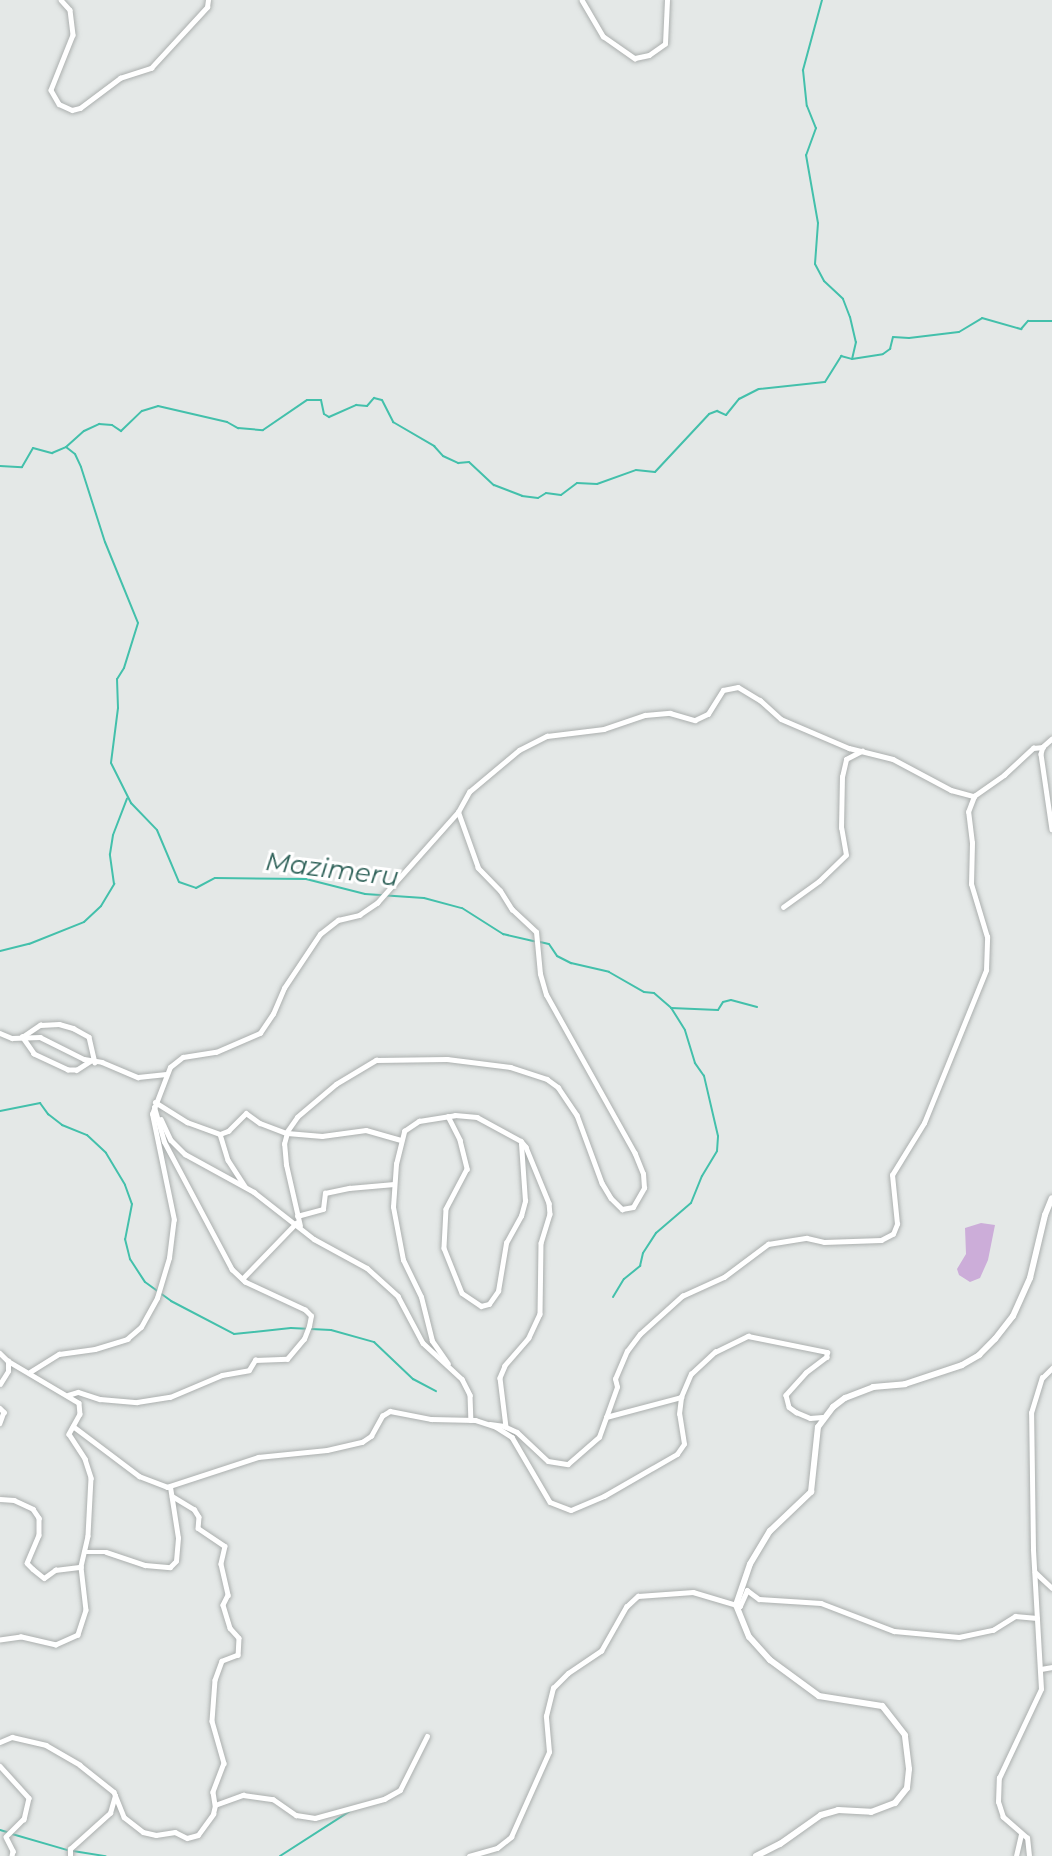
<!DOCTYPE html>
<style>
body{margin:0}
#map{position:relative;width:1052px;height:1856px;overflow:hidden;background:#e4e8e7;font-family:Montserrat,sans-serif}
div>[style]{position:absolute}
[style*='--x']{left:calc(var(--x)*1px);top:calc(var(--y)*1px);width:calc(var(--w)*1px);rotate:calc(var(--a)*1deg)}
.green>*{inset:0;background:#ccadd9}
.stream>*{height:2px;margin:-1px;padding:0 1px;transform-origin:1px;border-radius:1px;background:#43c0ab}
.roads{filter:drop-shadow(0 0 2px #abafae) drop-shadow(0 0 2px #abafae)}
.minor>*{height:4.5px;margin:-2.25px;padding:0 2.25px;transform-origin:2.25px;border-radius:2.25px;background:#fff}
.secondary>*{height:6px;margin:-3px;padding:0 3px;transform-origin:3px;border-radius:3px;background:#fff}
span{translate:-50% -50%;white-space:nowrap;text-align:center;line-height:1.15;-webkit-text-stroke:6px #fff;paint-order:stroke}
.water-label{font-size:26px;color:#2e6158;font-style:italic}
</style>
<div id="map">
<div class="green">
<i style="clip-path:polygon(981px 1223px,995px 1225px,988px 1260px,980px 1278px,970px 1282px,959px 1275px,957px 1269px,966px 1254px,965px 1228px)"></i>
</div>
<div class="stream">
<i style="--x:822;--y:0;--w:73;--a:105.2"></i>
<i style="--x:803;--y:70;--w:36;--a:84"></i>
<i style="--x:807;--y:106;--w:24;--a:68"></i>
<i style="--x:816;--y:128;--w:29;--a:110"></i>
<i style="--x:806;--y:155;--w:69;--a:80"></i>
<i style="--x:818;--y:223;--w:41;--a:94.2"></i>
<i style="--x:815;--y:264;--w:19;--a:62"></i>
<i style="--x:824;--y:281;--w:26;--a:43"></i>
<i style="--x:843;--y:299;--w:19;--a:69"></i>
<i style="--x:850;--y:317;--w:26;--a:77"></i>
<i style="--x:856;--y:342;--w:17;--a:103"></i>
<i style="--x:66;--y:447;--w:11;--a:38"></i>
<i style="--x:75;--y:454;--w:14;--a:65"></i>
<i style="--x:81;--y:467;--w:79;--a:72.3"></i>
<i style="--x:105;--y:542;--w:87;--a:67.8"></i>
<i style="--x:138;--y:623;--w:47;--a:107.3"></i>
<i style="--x:124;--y:668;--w:13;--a:122"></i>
<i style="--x:117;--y:679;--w:29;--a:88"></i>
<i style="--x:118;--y:708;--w:55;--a:97.3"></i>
<i style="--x:111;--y:763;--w:45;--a:63.4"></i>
<i style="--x:131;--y:803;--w:37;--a:46"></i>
<i style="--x:157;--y:830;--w:56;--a:67.1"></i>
<i style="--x:179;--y:882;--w:18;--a:19"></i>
<i style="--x:196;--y:888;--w:21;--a:-28"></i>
<i style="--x:215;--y:878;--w:91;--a:0.6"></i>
<i style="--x:306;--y:879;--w:61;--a:14.3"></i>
<i style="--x:365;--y:894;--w:59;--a:3.9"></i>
<i style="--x:424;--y:898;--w:39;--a:15"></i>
<i style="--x:462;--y:908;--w:49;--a:32.4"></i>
<i style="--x:503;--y:934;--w:32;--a:13"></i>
<i style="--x:0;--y:466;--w:22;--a:3"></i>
<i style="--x:22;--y:467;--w:22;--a:-60"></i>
<i style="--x:33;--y:448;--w:20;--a:15"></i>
<i style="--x:52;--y:453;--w:15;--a:-23"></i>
<i style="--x:66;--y:447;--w:24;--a:-42"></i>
<i style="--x:84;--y:431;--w:17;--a:-25"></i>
<i style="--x:99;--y:424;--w:13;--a:4"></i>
<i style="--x:112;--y:425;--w:11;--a:34"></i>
<i style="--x:121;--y:431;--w:29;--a:-44"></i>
<i style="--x:142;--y:411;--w:17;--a:-17"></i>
<i style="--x:158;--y:406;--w:71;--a:13.1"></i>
<i style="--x:227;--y:422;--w:13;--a:29"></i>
<i style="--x:238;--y:428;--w:25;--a:5"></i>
<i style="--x:263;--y:430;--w:53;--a:-34.3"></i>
<i style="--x:307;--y:400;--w:14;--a:0"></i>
<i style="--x:321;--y:400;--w:14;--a:78"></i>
<i style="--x:324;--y:414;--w:6;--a:31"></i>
<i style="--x:329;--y:417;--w:30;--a:-24"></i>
<i style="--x:356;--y:405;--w:11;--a:5"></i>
<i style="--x:367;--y:406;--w:11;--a:-49"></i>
<i style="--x:374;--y:398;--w:8;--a:14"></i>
<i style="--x:382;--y:400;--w:25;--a:63"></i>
<i style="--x:393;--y:422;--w:48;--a:30.3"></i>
<i style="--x:434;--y:446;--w:13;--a:48"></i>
<i style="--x:443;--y:456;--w:17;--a:25"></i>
<i style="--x:458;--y:463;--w:11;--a:-5"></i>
<i style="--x:469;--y:462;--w:34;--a:43"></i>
<i style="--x:494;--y:485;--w:30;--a:21"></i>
<i style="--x:522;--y:496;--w:16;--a:7"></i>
<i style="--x:538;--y:498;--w:9;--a:-32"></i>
<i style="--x:546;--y:493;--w:15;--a:8"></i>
<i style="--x:561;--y:495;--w:20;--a:-37"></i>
<i style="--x:577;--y:483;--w:20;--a:3"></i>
<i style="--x:597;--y:484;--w:41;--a:-19.7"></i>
<i style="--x:636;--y:470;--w:19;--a:6"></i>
<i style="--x:655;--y:472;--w:79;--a:-47"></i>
<i style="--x:709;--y:414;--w:9;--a:-21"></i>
<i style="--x:717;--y:411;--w:10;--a:24"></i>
<i style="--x:726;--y:415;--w:21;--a:-51"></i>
<i style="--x:739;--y:399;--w:22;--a:-27"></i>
<i style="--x:759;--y:389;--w:66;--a:-6.1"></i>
<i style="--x:825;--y:382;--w:31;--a:-58"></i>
<i style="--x:841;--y:356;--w:11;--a:15"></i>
<i style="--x:852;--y:359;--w:31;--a:-9"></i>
<i style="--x:883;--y:354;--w:9;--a:-36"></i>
<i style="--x:890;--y:349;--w:12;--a:-76"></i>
<i style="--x:893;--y:337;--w:16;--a:4"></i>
<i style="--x:909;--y:338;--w:50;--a:-6.8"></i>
<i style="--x:959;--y:332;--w:27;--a:-31"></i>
<i style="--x:982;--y:318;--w:41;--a:15.8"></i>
<i style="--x:1021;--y:329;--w:11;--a:-49"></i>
<i style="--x:1028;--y:321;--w:24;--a:0"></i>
<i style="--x:540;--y:942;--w:9;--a:13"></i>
<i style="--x:549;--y:944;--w:14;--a:56"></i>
<i style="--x:557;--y:956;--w:16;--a:27"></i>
<i style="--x:571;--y:963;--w:39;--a:13"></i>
<i style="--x:609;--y:972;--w:40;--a:29.7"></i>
<i style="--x:644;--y:992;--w:10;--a:6"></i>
<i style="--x:654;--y:993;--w:23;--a:41"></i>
<i style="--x:671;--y:1008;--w:47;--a:2.4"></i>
<i style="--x:718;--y:1010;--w:9;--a:-58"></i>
<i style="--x:723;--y:1002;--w:8;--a:-14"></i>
<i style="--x:731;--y:1000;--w:27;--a:15"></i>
<i style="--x:0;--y:951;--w:30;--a:-14"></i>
<i style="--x:29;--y:944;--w:59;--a:-21.8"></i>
<i style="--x:84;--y:922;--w:23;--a:-43"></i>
<i style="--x:101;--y:906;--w:26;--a:-59"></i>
<i style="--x:114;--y:884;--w:30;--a:-98"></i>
<i style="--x:110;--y:854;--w:19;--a:-81"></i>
<i style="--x:113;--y:835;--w:39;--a:-69"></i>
<i style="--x:0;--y:1111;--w:41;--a:-11.3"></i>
<i style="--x:40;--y:1103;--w:14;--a:54"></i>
<i style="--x:48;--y:1114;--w:18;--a:38"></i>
<i style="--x:62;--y:1125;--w:27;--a:22"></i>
<i style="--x:87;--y:1135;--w:26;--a:43"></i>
<i style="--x:106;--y:1153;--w:37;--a:59"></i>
<i style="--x:125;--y:1185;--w:20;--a:70"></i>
<i style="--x:132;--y:1204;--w:36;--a:101"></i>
<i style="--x:125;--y:1239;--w:21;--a:76"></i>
<i style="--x:130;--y:1259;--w:27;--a:57"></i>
<i style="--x:145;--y:1282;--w:32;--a:36"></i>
<i style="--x:171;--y:1301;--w:71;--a:27.6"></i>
<i style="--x:234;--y:1334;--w:57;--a:-6"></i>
<i style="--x:291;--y:1328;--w:40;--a:2.9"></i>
<i style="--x:331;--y:1330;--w:45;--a:15.6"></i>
<i style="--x:374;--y:1342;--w:54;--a:43.5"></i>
<i style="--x:413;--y:1379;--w:26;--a:28"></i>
<i style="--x:613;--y:1297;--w:21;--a:-59"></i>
<i style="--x:624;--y:1279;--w:21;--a:-39"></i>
<i style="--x:640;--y:1266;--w:13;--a:-77"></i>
<i style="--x:643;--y:1253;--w:24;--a:-57"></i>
<i style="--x:656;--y:1233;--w:46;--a:-40.6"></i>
<i style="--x:691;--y:1203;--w:29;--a:-68"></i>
<i style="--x:702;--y:1176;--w:29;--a:-59"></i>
<i style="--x:717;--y:1151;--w:15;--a:-86"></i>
<i style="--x:718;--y:1136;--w:62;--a:-103.1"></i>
<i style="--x:704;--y:1076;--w:16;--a:-125"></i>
<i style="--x:695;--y:1063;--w:34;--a:-107"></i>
<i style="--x:685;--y:1030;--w:26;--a:-122"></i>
<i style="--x:0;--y:1830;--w:7;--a:16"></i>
<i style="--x:12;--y:1834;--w:57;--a:16.2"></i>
<i style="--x:73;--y:1851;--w:33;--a:9"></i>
<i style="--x:280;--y:1856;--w:83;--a:-32.7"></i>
</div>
<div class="roads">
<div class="minor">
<i style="--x:61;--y:0;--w:13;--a:48"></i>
<i style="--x:70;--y:10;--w:25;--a:83"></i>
<i style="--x:73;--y:35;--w:59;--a:111.8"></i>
<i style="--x:51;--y:90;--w:16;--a:60"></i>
<i style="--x:59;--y:104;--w:14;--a:25"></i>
<i style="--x:72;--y:110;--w:8;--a:-14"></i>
<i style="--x:80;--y:108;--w:50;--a:-36.9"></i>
<i style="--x:120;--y:78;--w:33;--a:-18"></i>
<i style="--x:151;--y:68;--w:83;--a:-47.4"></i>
<i style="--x:207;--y:7;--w:7;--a:-82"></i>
<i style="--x:582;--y:0;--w:42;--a:59.7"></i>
<i style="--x:603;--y:36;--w:39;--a:35"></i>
<i style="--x:635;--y:58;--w:14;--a:-12"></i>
<i style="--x:649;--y:55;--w:19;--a:-35"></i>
<i style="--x:665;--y:44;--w:44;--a:-87.4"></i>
<i style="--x:1052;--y:739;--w:12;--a:138"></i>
<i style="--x:1043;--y:747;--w:7;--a:106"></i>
<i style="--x:1041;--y:754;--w:76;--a:81.7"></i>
<i style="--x:783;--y:907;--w:44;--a:-35.8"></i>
<i style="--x:819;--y:881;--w:37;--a:-44"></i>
<i style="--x:846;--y:855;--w:27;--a:-100"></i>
<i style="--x:841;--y:828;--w:51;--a:-88.9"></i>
<i style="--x:842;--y:777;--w:18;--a:-77"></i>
<i style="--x:846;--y:759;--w:18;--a:-27"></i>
<i style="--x:0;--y:1033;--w:13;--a:23"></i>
<i style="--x:12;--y:1038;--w:28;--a:-2"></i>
<i style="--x:40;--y:1037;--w:49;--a:26.6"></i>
<i style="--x:84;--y:1059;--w:18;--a:9"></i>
<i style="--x:102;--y:1062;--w:39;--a:23"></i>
<i style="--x:138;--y:1077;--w:28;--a:-6"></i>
<i style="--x:91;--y:1061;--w:17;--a:147"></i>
<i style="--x:77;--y:1070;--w:9;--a:180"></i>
<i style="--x:68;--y:1070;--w:38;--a:-155"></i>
<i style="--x:34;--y:1054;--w:21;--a:-125"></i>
<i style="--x:22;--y:1037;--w:22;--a:-34"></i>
<i style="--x:40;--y:1025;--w:19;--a:-3"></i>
<i style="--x:59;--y:1024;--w:15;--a:16"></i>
<i style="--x:73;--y:1028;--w:18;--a:29"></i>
<i style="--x:89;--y:1037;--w:26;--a:77"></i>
<i style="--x:155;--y:1102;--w:38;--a:32"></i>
<i style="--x:187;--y:1122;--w:35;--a:20"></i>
<i style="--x:220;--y:1134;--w:9;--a:-21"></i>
<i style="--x:228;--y:1131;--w:25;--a:-45"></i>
<i style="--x:246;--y:1113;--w:17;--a:36"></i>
<i style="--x:260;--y:1123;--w:28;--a:21"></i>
<i style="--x:286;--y:1133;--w:19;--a:-55"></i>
<i style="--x:297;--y:1117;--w:51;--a:-40.2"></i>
<i style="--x:336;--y:1084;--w:47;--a:-31"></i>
<i style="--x:376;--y:1060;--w:71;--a:-0.8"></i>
<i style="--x:447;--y:1059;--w:64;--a:7.2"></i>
<i style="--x:510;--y:1067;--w:39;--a:18"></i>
<i style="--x:547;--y:1079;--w:14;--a:36"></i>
<i style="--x:558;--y:1087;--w:34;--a:56"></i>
<i style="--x:577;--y:1115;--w:72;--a:69.8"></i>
<i style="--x:602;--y:1183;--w:17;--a:59"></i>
<i style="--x:611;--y:1198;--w:16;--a:45"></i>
<i style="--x:622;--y:1209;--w:11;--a:-10"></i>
<i style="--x:633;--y:1207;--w:22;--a:-60"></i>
<i style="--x:644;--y:1188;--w:14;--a:-94"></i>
<i style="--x:643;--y:1174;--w:22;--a:-112"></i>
<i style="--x:635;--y:1154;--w:182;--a:-119.2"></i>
<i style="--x:546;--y:995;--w:22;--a:-106"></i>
<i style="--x:540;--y:974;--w:42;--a:-95.4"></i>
<i style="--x:536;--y:932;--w:33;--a:-137"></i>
<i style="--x:512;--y:910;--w:22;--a:-122"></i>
<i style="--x:500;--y:891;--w:32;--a:-134"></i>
<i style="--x:478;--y:868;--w:59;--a:-109.7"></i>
<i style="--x:448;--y:1116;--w:27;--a:63"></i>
<i style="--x:460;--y:1140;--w:30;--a:76"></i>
<i style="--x:467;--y:1169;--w:45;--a:117.7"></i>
<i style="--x:446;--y:1209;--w:39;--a:93"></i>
<i style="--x:444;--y:1248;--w:48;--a:68.2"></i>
<i style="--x:462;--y:1293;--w:23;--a:34"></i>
<i style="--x:481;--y:1306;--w:8;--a:-14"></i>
<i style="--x:489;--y:1304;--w:16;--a:-55"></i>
<i style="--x:498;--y:1291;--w:49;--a:-80.5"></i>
<i style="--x:506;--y:1243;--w:31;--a:-61"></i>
<i style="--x:521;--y:1216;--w:16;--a:-75"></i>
<i style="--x:525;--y:1201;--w:57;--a:-94"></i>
<i style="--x:161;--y:1119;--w:23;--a:65"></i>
<i style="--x:171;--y:1140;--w:20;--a:45"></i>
<i style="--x:185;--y:1154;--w:79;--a:28.8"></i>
<i style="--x:254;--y:1192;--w:76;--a:38.1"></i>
<i style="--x:314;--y:1239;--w:60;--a:28.7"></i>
<i style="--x:367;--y:1268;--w:42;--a:42.1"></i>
<i style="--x:398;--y:1296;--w:53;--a:62"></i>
<i style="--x:423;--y:1343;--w:53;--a:42.7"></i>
<i style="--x:462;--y:1379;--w:18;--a:63"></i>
<i style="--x:470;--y:1395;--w:25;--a:88"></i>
<i style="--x:220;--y:1134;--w:27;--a:73"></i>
<i style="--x:228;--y:1160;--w:31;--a:57"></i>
<i style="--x:297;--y:1216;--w:27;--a:-15"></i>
<i style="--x:323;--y:1209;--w:16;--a:-83"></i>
<i style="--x:325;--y:1193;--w:25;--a:-12"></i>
<i style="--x:349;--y:1188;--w:45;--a:-5.1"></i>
<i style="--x:300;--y:1226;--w:63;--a:-102.9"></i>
<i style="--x:286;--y:1165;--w:21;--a:-95"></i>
<i style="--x:284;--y:1144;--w:11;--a:-75"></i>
<i style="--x:287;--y:1133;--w:35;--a:5"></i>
<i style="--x:322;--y:1136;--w:44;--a:-7.8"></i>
<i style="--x:366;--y:1130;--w:35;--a:16"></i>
<i style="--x:242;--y:1279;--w:78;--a:-46"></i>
<i style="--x:0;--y:1353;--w:11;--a:45"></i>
<i style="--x:8;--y:1361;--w:82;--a:30.6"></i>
<i style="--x:79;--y:1403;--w:11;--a:85"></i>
<i style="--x:80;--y:1414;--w:23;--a:119"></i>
<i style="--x:69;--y:1434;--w:30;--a:57"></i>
<i style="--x:85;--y:1459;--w:20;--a:72"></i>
<i style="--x:91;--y:1478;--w:58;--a:93"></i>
<i style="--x:88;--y:1536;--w:32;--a:103"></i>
<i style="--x:81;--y:1567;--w:43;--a:83.4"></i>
<i style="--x:86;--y:1610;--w:26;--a:108"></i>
<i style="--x:78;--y:1635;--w:24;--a:156"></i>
<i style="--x:56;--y:1645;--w:36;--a:-167"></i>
<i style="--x:21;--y:1637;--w:21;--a:172"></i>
<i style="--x:448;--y:1364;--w:28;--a:-125"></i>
<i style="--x:432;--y:1341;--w:45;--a:-104"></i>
<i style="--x:421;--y:1297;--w:41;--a:-115.9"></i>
<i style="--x:403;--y:1260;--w:54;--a:-100.7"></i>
<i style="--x:393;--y:1207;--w:43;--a:-86"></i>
<i style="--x:396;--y:1164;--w:34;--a:-76"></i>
<i style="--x:404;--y:1131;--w:18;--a:-34"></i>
<i style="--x:419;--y:1121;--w:36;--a:-9"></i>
<i style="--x:455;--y:1115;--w:22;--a:5"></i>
<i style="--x:477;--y:1117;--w:50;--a:28.6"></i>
<i style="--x:521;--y:1141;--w:8;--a:50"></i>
<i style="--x:526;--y:1147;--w:61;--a:67.7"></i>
<i style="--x:549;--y:1203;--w:11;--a:85"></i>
<i style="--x:550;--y:1214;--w:30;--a:107"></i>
<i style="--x:541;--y:1243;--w:71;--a:90.8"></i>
<i style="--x:540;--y:1314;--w:26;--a:115"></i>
<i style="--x:529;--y:1338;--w:37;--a:131"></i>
<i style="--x:505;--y:1366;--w:13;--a:113"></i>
<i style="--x:500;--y:1378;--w:49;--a:83"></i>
<i style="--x:30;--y:1372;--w:34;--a:-32"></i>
<i style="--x:59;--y:1354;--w:36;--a:-8"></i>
<i style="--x:95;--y:1349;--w:34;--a:-17"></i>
<i style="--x:127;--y:1339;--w:18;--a:-41"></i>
<i style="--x:141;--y:1327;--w:33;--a:-61"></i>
<i style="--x:157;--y:1298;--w:42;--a:-73.3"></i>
<i style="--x:169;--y:1258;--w:38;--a:-83"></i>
<i style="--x:174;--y:1220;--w:108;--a:-101.7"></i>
<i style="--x:152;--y:1114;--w:50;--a:-69"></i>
<i style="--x:170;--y:1067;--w:16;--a:-38"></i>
<i style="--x:183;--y:1057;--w:33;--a:-9"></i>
<i style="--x:216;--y:1052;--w:48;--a:-23.4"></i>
<i style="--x:260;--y:1033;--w:23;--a:-56"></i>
<i style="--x:273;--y:1014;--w:28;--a:-67"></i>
<i style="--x:284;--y:988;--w:65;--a:-56.3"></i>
<i style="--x:320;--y:934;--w:23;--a:-38"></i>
<i style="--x:338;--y:920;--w:22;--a:-13"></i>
<i style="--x:359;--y:915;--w:22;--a:-34"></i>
<i style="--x:377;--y:903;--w:122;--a:-48.3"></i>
<i style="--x:458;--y:812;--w:23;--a:-61"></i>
<i style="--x:469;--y:792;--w:65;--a:-40"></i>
<i style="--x:519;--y:750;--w:31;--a:-27"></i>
<i style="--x:547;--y:736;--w:57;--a:-7"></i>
<i style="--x:604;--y:729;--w:43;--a:-18.9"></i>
<i style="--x:645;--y:715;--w:25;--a:-5"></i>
<i style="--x:670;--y:713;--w:26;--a:16"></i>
<i style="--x:695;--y:720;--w:14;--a:-25"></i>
<i style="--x:708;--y:714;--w:28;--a:-58"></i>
<i style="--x:723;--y:690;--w:15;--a:-11"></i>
<i style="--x:738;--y:687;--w:26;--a:31"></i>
<i style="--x:760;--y:700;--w:28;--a:42"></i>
<i style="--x:781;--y:719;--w:74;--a:23.1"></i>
<i style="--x:849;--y:748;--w:45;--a:14"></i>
<i style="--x:893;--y:759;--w:66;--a:28.1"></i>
<i style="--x:951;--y:790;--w:24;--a:15"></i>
<i style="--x:0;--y:1384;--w:15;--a:-58"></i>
<i style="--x:8;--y:1371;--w:10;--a:-90"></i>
<i style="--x:68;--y:1395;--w:10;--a:-17"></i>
<i style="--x:78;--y:1392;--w:23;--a:18"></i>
<i style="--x:100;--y:1399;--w:37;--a:5"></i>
<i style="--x:137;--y:1402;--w:33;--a:-9"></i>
<i style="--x:170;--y:1397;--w:56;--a:-22.9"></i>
<i style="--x:222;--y:1375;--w:27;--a:-10"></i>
<i style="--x:249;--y:1370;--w:12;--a:-59"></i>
<i style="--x:255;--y:1360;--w:32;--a:-2"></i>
<i style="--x:287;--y:1359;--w:26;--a:-50"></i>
<i style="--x:304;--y:1339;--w:14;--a:-69"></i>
<i style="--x:309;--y:1326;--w:10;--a:-79"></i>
<i style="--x:311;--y:1316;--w:8;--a:-135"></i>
<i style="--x:305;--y:1310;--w:66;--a:-155"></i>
<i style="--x:245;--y:1282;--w:18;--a:-137"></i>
<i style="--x:232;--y:1270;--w:145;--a:-118"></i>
<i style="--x:164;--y:1142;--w:36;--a:-106"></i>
<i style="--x:0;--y:1408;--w:6;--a:45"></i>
<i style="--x:4;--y:1412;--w:12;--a:110"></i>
<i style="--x:606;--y:1417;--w:78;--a:-14.9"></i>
<i style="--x:490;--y:1424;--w:14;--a:8"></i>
<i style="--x:504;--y:1426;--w:14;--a:25"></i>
<i style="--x:517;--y:1432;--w:42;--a:43.1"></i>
<i style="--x:548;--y:1461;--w:20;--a:9"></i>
<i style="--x:568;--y:1464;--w:41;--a:-41.1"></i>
<i style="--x:599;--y:1437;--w:53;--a:-70.2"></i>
<i style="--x:617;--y:1387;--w:8;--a:-104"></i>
<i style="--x:615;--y:1379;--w:30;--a:-67"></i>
<i style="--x:627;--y:1351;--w:21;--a:-53"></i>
<i style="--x:640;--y:1334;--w:57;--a:-42.1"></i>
<i style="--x:682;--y:1296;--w:46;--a:-24.3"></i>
<i style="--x:724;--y:1277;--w:55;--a:-36.9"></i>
<i style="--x:768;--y:1244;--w:39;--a:-9"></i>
<i style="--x:807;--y:1238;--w:17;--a:13"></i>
<i style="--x:824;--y:1242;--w:57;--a:-2"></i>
<i style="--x:881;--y:1240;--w:13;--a:-27"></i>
<i style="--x:893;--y:1234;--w:11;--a:-68"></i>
<i style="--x:897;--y:1224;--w:49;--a:-95.8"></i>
<i style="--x:892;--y:1175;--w:61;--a:-58.4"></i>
<i style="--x:924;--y:1123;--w:165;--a:-67.9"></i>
<i style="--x:986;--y:970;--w:33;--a:-88"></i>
<i style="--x:987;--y:937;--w:55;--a:-106.8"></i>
<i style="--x:971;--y:884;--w:41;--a:-88.6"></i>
<i style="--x:972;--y:843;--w:31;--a:-97"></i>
<i style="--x:968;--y:812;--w:17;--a:-69"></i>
<i style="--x:974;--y:796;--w:37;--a:-35"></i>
<i style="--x:1004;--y:775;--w:40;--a:-43"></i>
<i style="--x:1033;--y:748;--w:10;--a:-6"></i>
<i style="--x:73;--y:1426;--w:83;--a:37.1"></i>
<i style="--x:139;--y:1476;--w:30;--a:21"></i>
<i style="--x:167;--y:1487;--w:96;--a:-18.2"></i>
<i style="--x:258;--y:1457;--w:69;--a:-5.8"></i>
<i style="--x:327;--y:1450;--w:36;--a:-13"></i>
<i style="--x:362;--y:1442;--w:11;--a:-34"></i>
<i style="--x:371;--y:1436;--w:23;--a:-61"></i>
<i style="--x:382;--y:1416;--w:9;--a:-32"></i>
<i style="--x:390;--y:1411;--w:42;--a:11"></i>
<i style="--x:431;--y:1419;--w:44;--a:1.3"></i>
<i style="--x:475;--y:1420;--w:22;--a:18"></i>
<i style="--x:496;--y:1427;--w:19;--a:32"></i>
<i style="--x:512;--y:1437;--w:75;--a:59.7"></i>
<i style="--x:550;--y:1502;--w:22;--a:21"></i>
<i style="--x:571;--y:1510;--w:36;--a:-23"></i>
<i style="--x:604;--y:1496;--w:84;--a:-29.9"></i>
<i style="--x:677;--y:1454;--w:12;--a:-55"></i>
<i style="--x:684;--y:1444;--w:30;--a:-99"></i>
<i style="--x:679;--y:1414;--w:17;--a:-83"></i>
<i style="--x:681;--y:1397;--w:25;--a:-67"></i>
<i style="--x:691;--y:1374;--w:33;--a:-43"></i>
<i style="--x:715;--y:1352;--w:37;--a:-26"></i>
<i style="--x:748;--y:1336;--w:81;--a:11.4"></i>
<i style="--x:827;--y:1352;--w:5;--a:90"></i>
<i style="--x:827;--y:1357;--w:26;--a:143"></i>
<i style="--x:806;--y:1373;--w:30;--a:132"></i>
<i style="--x:786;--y:1395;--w:12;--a:76"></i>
<i style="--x:789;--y:1407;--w:9;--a:36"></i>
<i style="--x:796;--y:1412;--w:15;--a:23"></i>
<i style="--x:810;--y:1418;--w:12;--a:-5"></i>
<i style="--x:172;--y:1496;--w:26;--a:31"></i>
<i style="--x:194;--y:1509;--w:9;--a:58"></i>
<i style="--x:199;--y:1517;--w:11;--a:95"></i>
<i style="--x:198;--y:1528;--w:32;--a:34"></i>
<i style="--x:225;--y:1546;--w:18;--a:103"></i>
<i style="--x:221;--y:1564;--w:32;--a:77"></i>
<i style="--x:228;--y:1595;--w:11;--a:117"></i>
<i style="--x:223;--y:1605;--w:24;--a:73"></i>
<i style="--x:230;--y:1628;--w:13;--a:48"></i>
<i style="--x:239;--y:1638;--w:17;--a:93"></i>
<i style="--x:238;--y:1655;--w:17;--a:159"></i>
<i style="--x:222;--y:1661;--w:20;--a:110"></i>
<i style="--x:215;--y:1680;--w:41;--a:94.2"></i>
<i style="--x:212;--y:1721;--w:44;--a:74.1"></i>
<i style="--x:224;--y:1763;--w:31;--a:111"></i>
<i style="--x:213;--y:1792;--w:13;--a:81"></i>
<i style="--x:0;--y:1499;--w:14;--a:4"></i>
<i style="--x:14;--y:1500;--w:21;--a:25"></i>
<i style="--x:33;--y:1509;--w:11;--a:56"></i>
<i style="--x:39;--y:1518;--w:17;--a:90"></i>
<i style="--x:39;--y:1535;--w:30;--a:113"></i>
<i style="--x:27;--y:1563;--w:8;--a:45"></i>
<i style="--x:33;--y:1569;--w:14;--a:39"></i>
<i style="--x:44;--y:1578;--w:14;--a:-36"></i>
<i style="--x:55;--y:1570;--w:26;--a:-7"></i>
<i style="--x:84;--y:1552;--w:22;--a:0"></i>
<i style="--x:106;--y:1552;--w:41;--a:18.4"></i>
<i style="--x:145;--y:1565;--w:25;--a:5"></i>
<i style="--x:170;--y:1567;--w:8;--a:-45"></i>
<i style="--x:176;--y:1561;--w:23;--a:-85"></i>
<i style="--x:178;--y:1538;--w:52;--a:-98.9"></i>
<i style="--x:1035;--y:1572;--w:23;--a:43"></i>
<i style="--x:1041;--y:1669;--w:11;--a:-10"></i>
<i style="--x:0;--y:1742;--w:13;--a:-23"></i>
<i style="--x:12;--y:1737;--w:35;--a:13"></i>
<i style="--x:46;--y:1745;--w:39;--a:30"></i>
<i style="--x:80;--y:1765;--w:43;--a:38.5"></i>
<i style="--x:114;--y:1792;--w:27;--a:68"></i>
<i style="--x:124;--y:1817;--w:24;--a:38"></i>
<i style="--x:143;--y:1832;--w:13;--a:13"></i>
<i style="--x:156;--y:1835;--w:19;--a:-9"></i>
<i style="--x:175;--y:1832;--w:13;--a:27"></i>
<i style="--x:187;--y:1838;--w:11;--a:-15"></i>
<i style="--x:198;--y:1835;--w:26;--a:-54"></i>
<i style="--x:213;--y:1814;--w:9;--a:-77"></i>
<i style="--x:215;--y:1805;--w:30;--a:-20"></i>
<i style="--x:243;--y:1795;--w:30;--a:8"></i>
<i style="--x:273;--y:1799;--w:28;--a:35"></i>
<i style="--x:296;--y:1815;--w:19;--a:9"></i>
<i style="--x:315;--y:1818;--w:72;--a:-15.4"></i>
<i style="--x:384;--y:1799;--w:18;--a:-29"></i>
<i style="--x:400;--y:1790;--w:60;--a:-63.4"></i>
<i style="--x:0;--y:1766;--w:43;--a:47.8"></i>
<i style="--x:29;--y:1798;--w:22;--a:103"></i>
<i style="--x:24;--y:1819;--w:25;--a:135"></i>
<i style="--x:6;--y:1837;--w:16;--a:63"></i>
<i style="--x:13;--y:1851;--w:5;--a:101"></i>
<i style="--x:70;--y:1856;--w:7;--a:-90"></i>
<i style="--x:70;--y:1849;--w:54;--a:-42"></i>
<i style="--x:110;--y:1813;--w:18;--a:-74"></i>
<i style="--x:469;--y:1856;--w:29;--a:-16"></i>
<i style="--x:497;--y:1848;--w:18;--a:-38"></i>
<i style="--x:511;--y:1837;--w:93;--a:-65.9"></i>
<i style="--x:549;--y:1752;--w:36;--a:-95"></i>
<i style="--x:546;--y:1716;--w:29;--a:-76"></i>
<i style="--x:553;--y:1688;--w:21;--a:-45"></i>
<i style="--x:568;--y:1673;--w:40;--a:-34"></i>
<i style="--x:601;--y:1651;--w:51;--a:-60.4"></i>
<i style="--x:626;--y:1607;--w:16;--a:-43"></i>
<i style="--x:638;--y:1596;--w:55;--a:-4.2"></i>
<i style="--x:693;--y:1592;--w:49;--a:16.6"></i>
<i style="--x:740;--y:1606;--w:17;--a:-66"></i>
<i style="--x:747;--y:1590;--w:15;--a:37"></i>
<i style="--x:759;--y:1599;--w:62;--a:3.7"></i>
<i style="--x:821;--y:1603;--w:78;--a:21"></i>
<i style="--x:894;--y:1631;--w:65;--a:5.3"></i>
<i style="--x:959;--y:1637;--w:35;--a:-12"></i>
<i style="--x:993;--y:1630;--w:26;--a:-32"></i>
<i style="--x:1015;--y:1616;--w:22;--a:5"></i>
<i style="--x:1016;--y:1856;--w:22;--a:-77"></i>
<i style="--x:1029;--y:1856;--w:18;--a:-96"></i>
<i style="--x:1027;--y:1838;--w:32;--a:-139"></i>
<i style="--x:1003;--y:1817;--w:16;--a:-108"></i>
<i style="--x:998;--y:1802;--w:24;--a:-88"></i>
<i style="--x:999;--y:1778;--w:98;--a:-64.7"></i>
<i style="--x:1041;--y:1689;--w:140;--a:-93.3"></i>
<i style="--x:1033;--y:1549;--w:136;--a:-90.8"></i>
<i style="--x:1031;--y:1413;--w:37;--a:-73"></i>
<i style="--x:1042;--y:1378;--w:14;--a:-45"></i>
</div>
<div class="secondary">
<i style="--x:756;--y:1856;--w:27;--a:-27"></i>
<i style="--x:780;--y:1844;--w:50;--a:-35.3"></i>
<i style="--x:821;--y:1815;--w:18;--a:-16"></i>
<i style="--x:838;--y:1810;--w:33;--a:3"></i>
<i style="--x:871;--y:1812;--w:26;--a:-21"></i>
<i style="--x:895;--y:1803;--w:19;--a:-51"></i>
<i style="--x:907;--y:1788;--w:19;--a:-84"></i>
<i style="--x:909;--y:1769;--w:34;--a:-97"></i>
<i style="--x:905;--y:1735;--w:37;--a:-128"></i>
<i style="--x:882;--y:1706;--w:64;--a:-171"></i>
<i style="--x:819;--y:1696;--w:61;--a:-143.7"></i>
<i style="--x:770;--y:1660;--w:31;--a:-132"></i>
<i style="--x:749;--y:1637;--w:35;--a:-112"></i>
<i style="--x:736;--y:1605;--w:43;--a:-71.1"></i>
<i style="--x:750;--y:1564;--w:39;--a:-59"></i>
<i style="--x:770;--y:1531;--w:57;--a:-43.6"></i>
<i style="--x:811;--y:1492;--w:65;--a:-83.9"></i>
<i style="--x:818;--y:1427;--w:25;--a:-53"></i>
<i style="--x:833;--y:1407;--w:15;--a:-37"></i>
<i style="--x:845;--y:1398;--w:30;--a:-21"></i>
<i style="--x:873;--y:1387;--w:32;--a:-5"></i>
<i style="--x:905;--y:1384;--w:60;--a:-18.4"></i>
<i style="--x:962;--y:1365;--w:20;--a:-30"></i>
<i style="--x:979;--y:1355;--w:23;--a:-45"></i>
<i style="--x:995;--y:1339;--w:29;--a:-52"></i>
<i style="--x:1013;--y:1316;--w:42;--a:-65.9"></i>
<i style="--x:1030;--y:1278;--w:65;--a:-76.6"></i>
<i style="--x:1045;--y:1215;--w:18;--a:-68"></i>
</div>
</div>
<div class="water-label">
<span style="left:332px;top:870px;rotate:7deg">Mazimeru</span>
</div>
</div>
